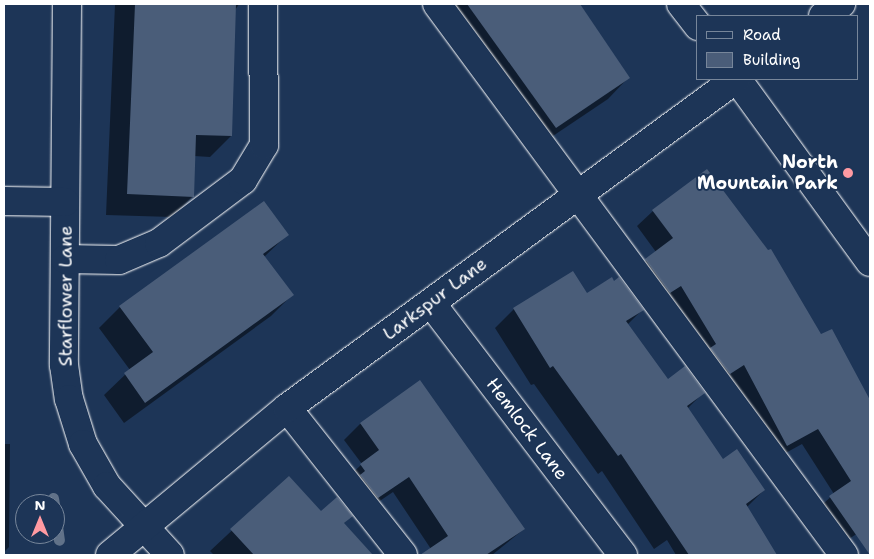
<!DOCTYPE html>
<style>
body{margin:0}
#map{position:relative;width:874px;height:559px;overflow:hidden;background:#1d3557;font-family:"Shantell Sans",sans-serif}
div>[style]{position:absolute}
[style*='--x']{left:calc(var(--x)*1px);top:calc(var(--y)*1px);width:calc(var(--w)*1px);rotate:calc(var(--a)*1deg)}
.shadow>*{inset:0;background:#0007}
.stream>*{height:11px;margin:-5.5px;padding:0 5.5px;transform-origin:5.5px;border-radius:5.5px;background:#617289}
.building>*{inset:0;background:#4a5d79}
.roads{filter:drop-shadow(0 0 1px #fff) drop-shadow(0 0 1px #fff)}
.minor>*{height:28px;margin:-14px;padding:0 14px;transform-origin:14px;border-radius:14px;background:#1d3557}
.dots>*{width:14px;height:14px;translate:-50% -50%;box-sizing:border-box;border:2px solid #1d3557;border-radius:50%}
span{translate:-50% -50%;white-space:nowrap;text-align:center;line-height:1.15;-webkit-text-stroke:4px #1d3557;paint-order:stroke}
.poi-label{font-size:18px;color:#fff;font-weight:700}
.right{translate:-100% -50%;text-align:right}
.street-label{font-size:18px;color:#fff}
.frame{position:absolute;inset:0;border:5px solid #fff;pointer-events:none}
.legend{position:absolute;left:696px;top:15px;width:162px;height:65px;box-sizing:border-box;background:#1d3557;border:1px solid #77869a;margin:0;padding:6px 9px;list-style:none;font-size:15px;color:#fff}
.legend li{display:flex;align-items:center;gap:10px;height:25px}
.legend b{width:25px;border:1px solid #77869a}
.north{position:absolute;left:15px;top:494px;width:50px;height:50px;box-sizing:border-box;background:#1d3557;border:1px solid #77869a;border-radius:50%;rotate:0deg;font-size:14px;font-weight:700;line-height:20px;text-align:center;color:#fff}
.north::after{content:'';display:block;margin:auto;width:18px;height:22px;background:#ff9aa2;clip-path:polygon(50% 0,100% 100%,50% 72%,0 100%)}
</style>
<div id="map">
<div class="shadow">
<i style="clip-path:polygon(115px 4px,239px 4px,234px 12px,231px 136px,210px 157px,194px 156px,193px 196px,172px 217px,106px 215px)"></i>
<i style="clip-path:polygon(431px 4px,579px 4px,628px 78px,608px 99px,535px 148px)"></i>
<i style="clip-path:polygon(653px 211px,821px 336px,831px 330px,870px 403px,870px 541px,863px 530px,836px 547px,814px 512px,834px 494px,802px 444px,771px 461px,629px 275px,656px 252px,637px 226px)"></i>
<i style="clip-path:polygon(287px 235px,264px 257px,292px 295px,271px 316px,124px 423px,104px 395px,130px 370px,99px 328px,120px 307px)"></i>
<i style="clip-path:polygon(586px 295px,642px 310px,627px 325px,668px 381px,703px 393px,687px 409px,723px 461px,764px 490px,747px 507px,775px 555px,676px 555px,667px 540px,654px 549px,602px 471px,598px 474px,534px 384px,531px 385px,495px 328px,514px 309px)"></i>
<i style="clip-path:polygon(420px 382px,524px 529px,492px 555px,423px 555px,431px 549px,393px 492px,362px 513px,344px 481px,362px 464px,344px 440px,360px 424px)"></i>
<i style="clip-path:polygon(4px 444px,10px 444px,9px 547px,4px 552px)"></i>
<i style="clip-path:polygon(288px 478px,321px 513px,351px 516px,343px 524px,359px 542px,346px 555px,214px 555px,210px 551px)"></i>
</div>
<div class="stream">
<i style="--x:53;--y:498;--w:6;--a:81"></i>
<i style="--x:55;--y:512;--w:28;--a:82"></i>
</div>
<div class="building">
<i style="clip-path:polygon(135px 4px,236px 4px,232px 136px,196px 135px,194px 197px,127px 194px)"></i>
<i style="clip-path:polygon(467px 4px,580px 4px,630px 78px,556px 128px)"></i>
<i style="clip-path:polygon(707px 169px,768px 250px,771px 249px,821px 334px,832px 329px,870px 400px,870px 555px,829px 496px,851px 481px,818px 429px,787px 446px,744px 365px,730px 374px,710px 348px,716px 344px,681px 286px,670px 293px,645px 259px,673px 238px,652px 210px)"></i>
<i style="clip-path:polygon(264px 201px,289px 235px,263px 254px,294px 295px,145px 403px,124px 373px,153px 352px,119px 306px)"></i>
<i style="clip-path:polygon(573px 271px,587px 293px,612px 277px,614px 281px,619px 277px,644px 310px,626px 321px,668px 379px,685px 366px,705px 393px,687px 406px,723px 459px,737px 449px,765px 490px,746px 504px,777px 555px,689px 555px,621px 454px,618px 456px,553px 366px,550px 368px,513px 308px)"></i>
<i style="clip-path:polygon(420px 380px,525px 529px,486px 555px,420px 555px,448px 536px,409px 477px,378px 498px,360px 475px,365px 471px,360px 464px,379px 450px,360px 423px)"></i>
<i style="clip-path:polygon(289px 476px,321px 511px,337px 497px,353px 516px,344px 523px,373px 555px,254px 555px,230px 529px)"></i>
</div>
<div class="roads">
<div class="minor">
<i style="--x:67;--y:4;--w:361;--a:90.5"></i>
<i style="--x:64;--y:365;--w:34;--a:82"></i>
<i style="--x:69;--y:399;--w:47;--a:72.7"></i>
<i style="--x:83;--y:444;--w:48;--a:60.3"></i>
<i style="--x:107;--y:486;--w:93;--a:47.6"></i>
<i style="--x:437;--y:4;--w:685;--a:53.55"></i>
<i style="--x:681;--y:4;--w:28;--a:52"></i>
<i style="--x:823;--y:16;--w:22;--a:-34"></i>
<i style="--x:737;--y:79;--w:226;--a:54"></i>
<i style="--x:4;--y:201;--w:61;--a:0.9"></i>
<i style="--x:65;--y:259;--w:54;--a:1.1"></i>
<i style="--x:119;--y:260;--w:43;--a:-23"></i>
<i style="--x:159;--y:243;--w:105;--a:-36.9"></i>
<i style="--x:243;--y:180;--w:41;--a:-59"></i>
<i style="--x:264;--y:145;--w:141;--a:-90.4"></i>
<i style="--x:431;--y:303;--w:317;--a:52.7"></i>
<i style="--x:287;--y:408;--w:187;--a:51.7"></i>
<i style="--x:110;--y:555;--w:230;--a:-39.7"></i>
<i style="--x:287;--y:408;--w:557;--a:-36.23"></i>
</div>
</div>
<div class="dots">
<i style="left:848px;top:173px;background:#ff9aa2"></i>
</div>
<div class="poi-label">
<span class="right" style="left:838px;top:173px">North<br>Mountain Park</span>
</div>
<div class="street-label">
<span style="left:66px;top:296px;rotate:-90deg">Starflower Lane</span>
<span style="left:435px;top:299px;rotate:-37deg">Larkspur Lane</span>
<span style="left:527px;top:429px;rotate:53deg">Hemlock Lane</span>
</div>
<div class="frame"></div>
<ul class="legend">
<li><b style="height:6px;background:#1d3557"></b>Road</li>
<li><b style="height:14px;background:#4a5d79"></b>Building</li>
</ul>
<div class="north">N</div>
</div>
